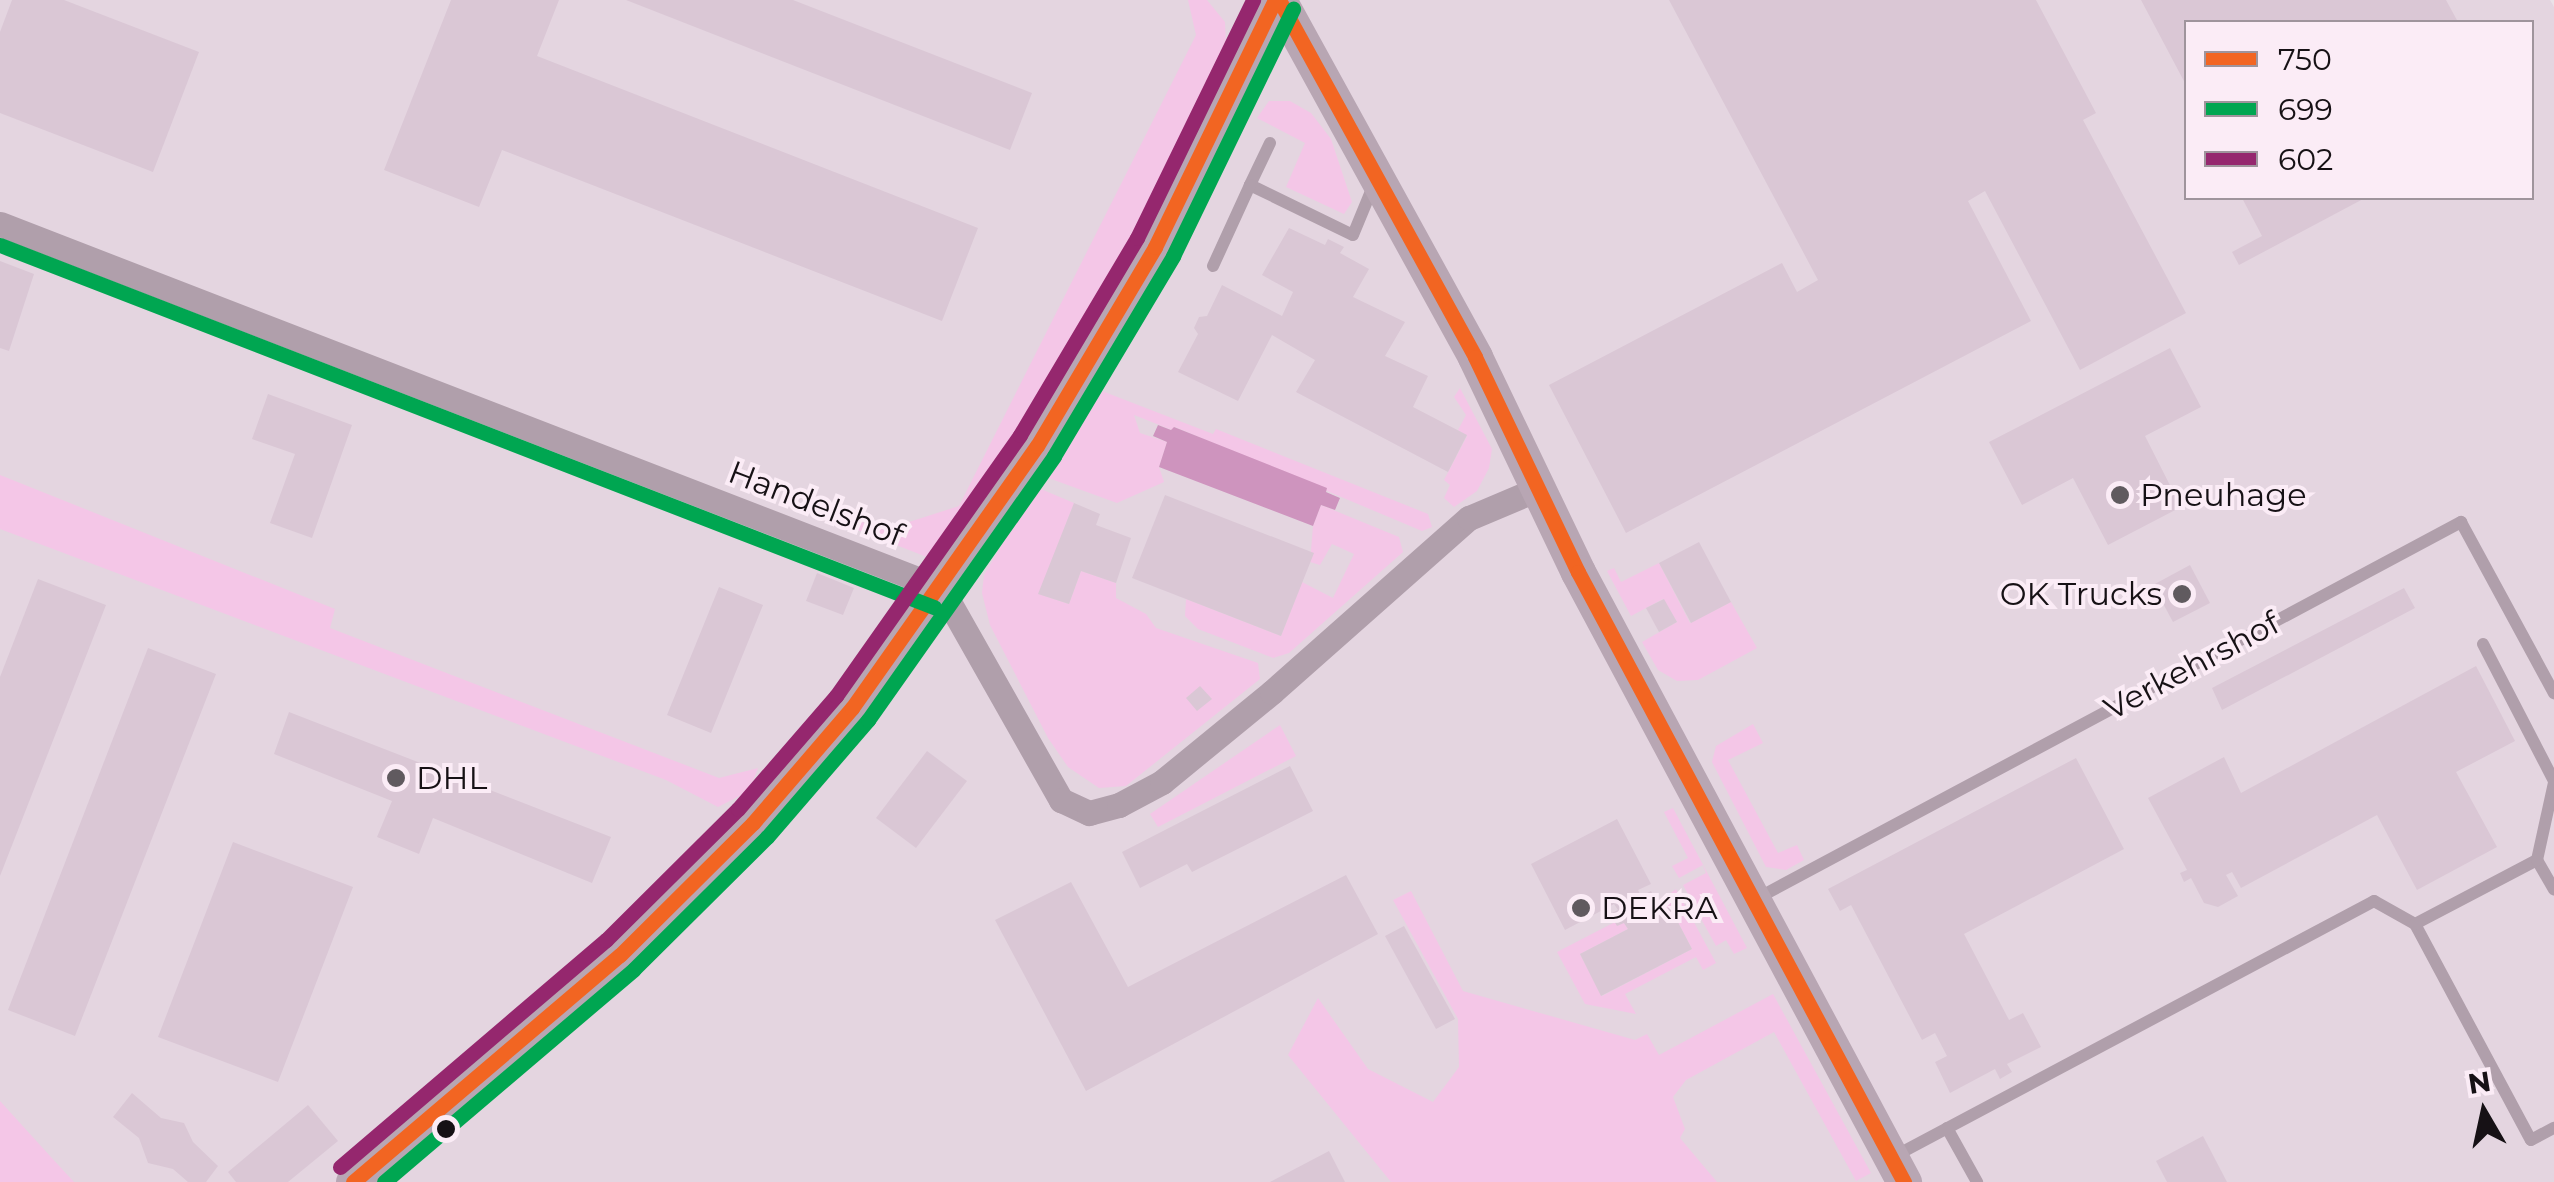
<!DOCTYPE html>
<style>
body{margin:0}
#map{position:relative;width:2554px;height:1182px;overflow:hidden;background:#eae2e8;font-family:Montserrat,sans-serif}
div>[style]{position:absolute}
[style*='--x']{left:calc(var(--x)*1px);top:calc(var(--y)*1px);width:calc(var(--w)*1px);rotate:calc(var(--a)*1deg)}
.built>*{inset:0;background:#e4d5e0}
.green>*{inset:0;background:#f4c6e7}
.water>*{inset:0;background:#ce94be}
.building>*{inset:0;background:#dac7d5}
.service>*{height:12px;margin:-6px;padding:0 6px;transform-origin:6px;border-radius:6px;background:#b09fab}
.minor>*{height:25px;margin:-12.5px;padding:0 12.5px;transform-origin:12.5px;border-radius:12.5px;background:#b09fab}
.secondary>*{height:35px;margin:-17.5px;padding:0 17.5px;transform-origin:17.5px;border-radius:17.5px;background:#b8a6b3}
.bus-1>*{height:15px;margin:-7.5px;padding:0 7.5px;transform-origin:7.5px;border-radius:7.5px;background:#f26522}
.bus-2>*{height:15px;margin:-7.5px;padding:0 7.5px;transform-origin:7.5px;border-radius:7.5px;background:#00a651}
.bus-3>*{height:15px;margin:-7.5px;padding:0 7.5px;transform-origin:7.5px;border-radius:7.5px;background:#95276e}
.dots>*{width:28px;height:28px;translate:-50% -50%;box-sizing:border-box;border:5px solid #fbecf6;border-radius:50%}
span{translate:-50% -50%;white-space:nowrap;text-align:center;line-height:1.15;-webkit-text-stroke:8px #fbecf6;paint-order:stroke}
.poi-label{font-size:32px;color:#161115}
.left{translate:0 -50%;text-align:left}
.right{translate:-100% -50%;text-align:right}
.street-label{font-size:32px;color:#161115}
.legend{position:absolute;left:2184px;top:20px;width:350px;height:180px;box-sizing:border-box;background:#fbecf6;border:2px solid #9f949c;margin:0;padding:12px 18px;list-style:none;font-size:30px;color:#161115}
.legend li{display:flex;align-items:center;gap:20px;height:50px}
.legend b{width:50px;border:2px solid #9f949c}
.north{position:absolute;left:2434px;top:1062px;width:100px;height:100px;-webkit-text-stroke:8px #fbecf6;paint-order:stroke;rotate:351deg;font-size:28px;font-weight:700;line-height:40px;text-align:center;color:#161115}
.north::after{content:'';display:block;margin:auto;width:35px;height:45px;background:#161115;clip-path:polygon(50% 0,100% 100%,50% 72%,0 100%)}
</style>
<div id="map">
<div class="built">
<i style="clip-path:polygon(evenodd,0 0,2550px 0,2554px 7px,2554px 1182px,56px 1182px,0 1117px,0 0,2186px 22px,2532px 22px,2532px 198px,2186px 198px,2186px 22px)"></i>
</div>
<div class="green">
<i style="clip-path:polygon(1188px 0,1207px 0,1225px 22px,1226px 45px,1114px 284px,932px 559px,837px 522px,840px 514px,884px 530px,959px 506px,1196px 35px)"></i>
<i style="clip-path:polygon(1269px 101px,1290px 101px,1311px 113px,1331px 139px,1352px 202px,1344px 214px,1286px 187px,1305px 143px,1257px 118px)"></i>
<i style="clip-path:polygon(1460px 388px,1492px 449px,1489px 468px,1477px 491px,1454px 507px,1444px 498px,1450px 485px,1444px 480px,1467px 436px,1458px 430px,1466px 415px,1454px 397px)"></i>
<i style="clip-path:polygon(1102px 391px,1213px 434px,1216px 429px,1428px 514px,1432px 527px,1422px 531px,1175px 427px,1172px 430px,1134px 415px,1140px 433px,1167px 442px,1159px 467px,1164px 482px,1117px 503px,1043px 476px,1089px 398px)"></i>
<i style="clip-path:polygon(0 475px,335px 609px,330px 628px,719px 778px,758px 768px,749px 791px,718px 807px,666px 780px,0 529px)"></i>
<i style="clip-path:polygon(1036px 487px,1074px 503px,1039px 594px,1069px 604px,1081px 571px,1116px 583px,1116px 598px,1146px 614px,1156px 628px,1258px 663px,1260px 679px,1126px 786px,1099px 788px,1068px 767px,1048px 738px,990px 625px,982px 593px,984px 575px)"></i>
<i style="clip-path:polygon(1321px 505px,1399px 537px,1403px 552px,1289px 653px,1273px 658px,1198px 629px,1185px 616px,1186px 599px,1281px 636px,1302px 582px,1333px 598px,1354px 554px,1332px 544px,1320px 565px,1310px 562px,1313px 526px)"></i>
<i style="clip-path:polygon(1659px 563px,1690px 623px,1731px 602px,1757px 648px,1698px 680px,1677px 681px,1658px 670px,1642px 642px,1677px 622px,1663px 599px,1631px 616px,1607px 571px,1614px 568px,1621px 582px)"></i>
<i style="clip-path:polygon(1753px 724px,1763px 743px,1728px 760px,1778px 853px,1797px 845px,1804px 860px,1786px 870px,1766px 867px,1712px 762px,1716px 746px)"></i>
<i style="clip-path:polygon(1280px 725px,1296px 756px,1158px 827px,1150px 814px)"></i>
<i style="clip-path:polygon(1673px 808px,1747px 948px,1734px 954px,1726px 940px,1716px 946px,1700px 917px,1715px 908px,1710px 901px,1696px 909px,1683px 885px,1706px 873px,1703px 865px,1679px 878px,1672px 866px,1688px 858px,1664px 812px)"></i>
<i style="clip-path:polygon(1676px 889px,1716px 963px,1703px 970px,1696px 957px,1625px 994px,1636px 1014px,1585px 1004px,1557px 952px,1615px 922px,1624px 923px,1628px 929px,1580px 954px,1602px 996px,1692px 949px,1670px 907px,1652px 916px,1648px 910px)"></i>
<i style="clip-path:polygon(1411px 891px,1463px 991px,1635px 1040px,1647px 1034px,1659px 1055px,1773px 994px,1871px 1173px,1856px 1181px,1774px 1032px,1686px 1080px,1673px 1097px,1685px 1129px,1680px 1138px,1717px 1182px,1391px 1182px,1288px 1055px,1318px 998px,1368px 1069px,1433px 1102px,1459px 1067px,1458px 1019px,1393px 900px)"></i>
<i style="clip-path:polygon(0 1101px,50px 1156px,74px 1182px,0 1182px)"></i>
</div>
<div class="water">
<i style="clip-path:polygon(1158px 425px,1171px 430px,1174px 427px,1327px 488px,1326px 492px,1340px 498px,1335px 510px,1321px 505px,1313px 526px,1159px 467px,1167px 442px,1153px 436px)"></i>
</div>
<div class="building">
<i style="clip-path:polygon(12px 0,64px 0,199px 52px,153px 172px,0 113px,0 32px)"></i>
<i style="clip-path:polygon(451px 0,559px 0,537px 56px,978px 228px,942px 321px,502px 150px,479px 207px,384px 170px)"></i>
<i style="clip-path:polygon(626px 0,793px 0,1032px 93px,1010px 150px)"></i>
<i style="clip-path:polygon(1669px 0,2036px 0,2096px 113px,2083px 120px,2186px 313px,2080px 370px,1985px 191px,1968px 201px,2031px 321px,1626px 533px,1549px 385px,1782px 263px,1797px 292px,1818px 280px)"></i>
<i style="clip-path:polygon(2141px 0,2446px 0,2458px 22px,2186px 22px,2186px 85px)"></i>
<i style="clip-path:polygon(2242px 198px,2365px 198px,2239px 265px,2232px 252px,2262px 236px)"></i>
<i style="clip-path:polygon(1289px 228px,1325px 245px,1328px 239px,1344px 247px,1340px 253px,1369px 269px,1353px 297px,1405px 322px,1385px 356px,1428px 376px,1413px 407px,1467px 435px,1448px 472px,1296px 392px,1315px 360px,1272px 335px,1238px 401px,1178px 372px,1198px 334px,1194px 328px,1199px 317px,1207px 316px,1222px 285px,1282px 316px,1293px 292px,1262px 275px)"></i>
<i style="clip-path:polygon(0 261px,34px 274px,9px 351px,0 348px)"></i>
<i style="clip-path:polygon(2170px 348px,2201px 407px,2145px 436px,2181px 507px,2108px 545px,2073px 478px,2022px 505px,1989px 442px)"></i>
<i style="clip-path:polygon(268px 394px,352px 425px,312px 538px,270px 523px,295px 454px,252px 439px)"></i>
<i style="clip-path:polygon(1165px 495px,1314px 553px,1281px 636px,1132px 578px)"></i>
<i style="clip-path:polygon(1074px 503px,1100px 514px,1096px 525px,1131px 538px,1116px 583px,1081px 571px,1069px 604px,1038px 594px)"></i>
<i style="clip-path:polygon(1699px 542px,1731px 602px,1691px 623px,1659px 563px)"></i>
<i style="clip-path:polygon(2190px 565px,2210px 603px,2173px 622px,2153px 585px)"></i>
<i style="clip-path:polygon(817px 573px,854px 588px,843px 615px,806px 601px)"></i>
<i style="clip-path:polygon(38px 579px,106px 605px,0 876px,0 677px)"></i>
<i style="clip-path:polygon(719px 587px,763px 605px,711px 733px,667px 715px)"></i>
<i style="clip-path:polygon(2404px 588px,2415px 608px,2222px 710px,2212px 688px)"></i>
<i style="clip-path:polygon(1664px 599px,1677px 622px,1659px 632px,1646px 608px)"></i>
<i style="clip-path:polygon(148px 648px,216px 674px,75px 1036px,8px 1010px)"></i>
<i style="clip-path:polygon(2476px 666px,2515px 741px,2456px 772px,2497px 847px,2417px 890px,2377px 815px,2241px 888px,2232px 872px,2226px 875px,2238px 896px,2218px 907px,2204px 903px,2191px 878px,2184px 882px,2180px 873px,2187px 870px,2148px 798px,2224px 757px,2241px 793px)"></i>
<i style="clip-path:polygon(1200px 686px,1212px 699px,1197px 711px,1186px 698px)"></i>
<i style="clip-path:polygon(289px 712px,611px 837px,592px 883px,433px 818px,419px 854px,377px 837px,392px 801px,274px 754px)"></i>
<i style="clip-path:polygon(927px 751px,967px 781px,916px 848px,876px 818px)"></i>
<i style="clip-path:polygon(2076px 758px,2124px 849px,1964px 934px,2009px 1020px,2023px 1013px,2041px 1047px,2007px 1064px,2012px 1072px,2000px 1079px,1995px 1069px,1950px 1093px,1935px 1062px,1947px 1056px,1935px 1033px,1922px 1040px,1851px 905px,1840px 911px,1828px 889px)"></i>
<i style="clip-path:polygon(1290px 766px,1313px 811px,1192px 872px,1187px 864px,1140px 888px,1122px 852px)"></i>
<i style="clip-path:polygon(1617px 819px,1651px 884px,1638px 890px,1641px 896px,1651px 891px,1658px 905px,1648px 910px,1652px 916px,1670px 907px,1692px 949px,1601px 996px,1580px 954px,1628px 929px,1624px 923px,1617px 926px,1610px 914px,1618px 910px,1614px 904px,1565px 930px,1531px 864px)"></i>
<i style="clip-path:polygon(233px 842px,353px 887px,278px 1082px,158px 1037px)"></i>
<i style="clip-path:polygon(1346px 875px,1378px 934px,1086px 1091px,995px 920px,1071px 882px,1128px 987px)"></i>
<i style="clip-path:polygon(1404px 926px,1455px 1019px,1436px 1029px,1385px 936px)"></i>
<i style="clip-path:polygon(132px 1093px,161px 1118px,184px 1123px,193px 1142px,218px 1166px,206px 1182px,188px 1182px,173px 1169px,148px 1163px,139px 1138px,113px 1117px)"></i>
<i style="clip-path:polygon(308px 1105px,338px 1141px,288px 1182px,236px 1182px,228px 1172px)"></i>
<i style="clip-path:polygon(2203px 1136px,2227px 1182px,2167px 1182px,2156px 1161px)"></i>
<i style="clip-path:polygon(1329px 1151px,1345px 1182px,1270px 1182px)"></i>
</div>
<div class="service">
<i style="--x:1270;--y:143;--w:47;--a:115.5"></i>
<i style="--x:1250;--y:185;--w:114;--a:25.9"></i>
<i style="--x:1353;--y:235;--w:55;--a:-67.6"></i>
<i style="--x:1213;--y:266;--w:89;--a:-65.4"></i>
<i style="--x:2483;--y:644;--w:154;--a:62.6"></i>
<i style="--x:2537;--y:860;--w:34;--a:60"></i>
<i style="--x:1754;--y:900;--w:802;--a:-28.13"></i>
<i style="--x:2461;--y:522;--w:195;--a:61.5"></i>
<i style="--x:2415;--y:924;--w:245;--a:61.8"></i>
<i style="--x:2531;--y:1140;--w:26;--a:-28"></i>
<i style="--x:1947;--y:1128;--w:62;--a:60.9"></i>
<i style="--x:1893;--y:1157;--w:545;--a:-28.02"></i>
<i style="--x:2374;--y:901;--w:47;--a:29.3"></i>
<i style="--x:2415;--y:924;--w:138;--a:-27.7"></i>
<i style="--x:2537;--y:860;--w:79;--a:-77.6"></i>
</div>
<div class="minor">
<i style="--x:0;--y:224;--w:1009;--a:21.15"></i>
<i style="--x:941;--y:588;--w:244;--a:60.5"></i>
<i style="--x:1061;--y:800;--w:31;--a:25"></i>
<i style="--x:1089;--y:813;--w:31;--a:-15"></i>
<i style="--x:1119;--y:805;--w:49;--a:-28.1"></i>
<i style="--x:1162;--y:782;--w:142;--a:-39.3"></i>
<i style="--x:1272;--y:692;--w:263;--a:-41.5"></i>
<i style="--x:1469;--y:518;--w:77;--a:-22.9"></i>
</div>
<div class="secondary">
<i style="--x:1279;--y:0;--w:407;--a:61.2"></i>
<i style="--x:1475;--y:357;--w:238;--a:64.4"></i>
<i style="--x:1578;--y:572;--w:692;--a:61.88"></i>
<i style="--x:353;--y:1182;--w:350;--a:-40.4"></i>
<i style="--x:620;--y:955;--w:187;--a:-44.8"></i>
<i style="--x:753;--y:823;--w:152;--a:-49.3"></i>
<i style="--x:852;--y:708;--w:321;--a:-54.8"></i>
<i style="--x:1037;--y:446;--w:231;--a:-59.3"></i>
<i style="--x:1155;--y:247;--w:275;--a:-64.1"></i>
</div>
<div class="bus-1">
<i style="--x:1279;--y:0;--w:407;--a:61.2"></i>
<i style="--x:1475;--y:357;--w:238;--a:64.4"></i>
<i style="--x:1578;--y:572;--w:692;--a:61.88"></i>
<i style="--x:353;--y:1182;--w:350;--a:-40.4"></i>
<i style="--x:620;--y:955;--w:187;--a:-44.8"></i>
<i style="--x:753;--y:823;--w:152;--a:-49.3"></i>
<i style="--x:852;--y:708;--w:321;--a:-54.8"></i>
<i style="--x:1037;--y:446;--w:231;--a:-59.3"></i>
<i style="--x:1155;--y:247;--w:275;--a:-64.1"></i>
</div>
<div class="bus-2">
<i style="--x:0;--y:245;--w:1002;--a:21.19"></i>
<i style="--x:384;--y:1182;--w:328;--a:-40.4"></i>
<i style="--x:634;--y:969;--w:187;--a:-44.8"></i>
<i style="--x:767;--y:837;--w:155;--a:-49.2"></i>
<i style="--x:868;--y:720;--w:323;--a:-54.8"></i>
<i style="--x:1054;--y:456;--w:233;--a:-59.2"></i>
<i style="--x:1173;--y:256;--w:275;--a:-64.1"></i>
</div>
<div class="bus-3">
<i style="--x:340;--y:1167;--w:350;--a:-40.5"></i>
<i style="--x:606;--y:940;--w:186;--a:-44.8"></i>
<i style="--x:738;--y:809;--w:150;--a:-49.1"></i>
<i style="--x:836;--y:696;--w:319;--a:-54.8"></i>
<i style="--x:1020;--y:435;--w:229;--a:-59.3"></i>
<i style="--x:1137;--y:238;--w:265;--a:-64"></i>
</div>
<div class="dots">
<i style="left:2120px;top:495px;background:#605a5f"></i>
<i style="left:2182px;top:594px;background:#605a5f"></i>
<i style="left:396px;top:778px;background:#605a5f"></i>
<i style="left:1581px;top:908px;background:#605a5f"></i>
<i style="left:446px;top:1129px;background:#161115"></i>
</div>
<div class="poi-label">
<span class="left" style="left:2140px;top:495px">Pneuhage</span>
<span class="right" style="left:2162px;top:594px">OK Trucks</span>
<span class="left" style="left:416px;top:778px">DHL</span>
<span class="left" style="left:1601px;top:908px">DEKRA</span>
</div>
<div class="street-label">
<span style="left:816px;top:504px;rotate:21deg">Handelshof</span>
<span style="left:2192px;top:666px;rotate:-28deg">Verkehrshof</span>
</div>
<ul class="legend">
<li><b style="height:12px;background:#f26522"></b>750</li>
<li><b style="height:12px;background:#00a651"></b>699</li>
<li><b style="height:12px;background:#95276e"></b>602</li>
</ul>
<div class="north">N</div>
</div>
